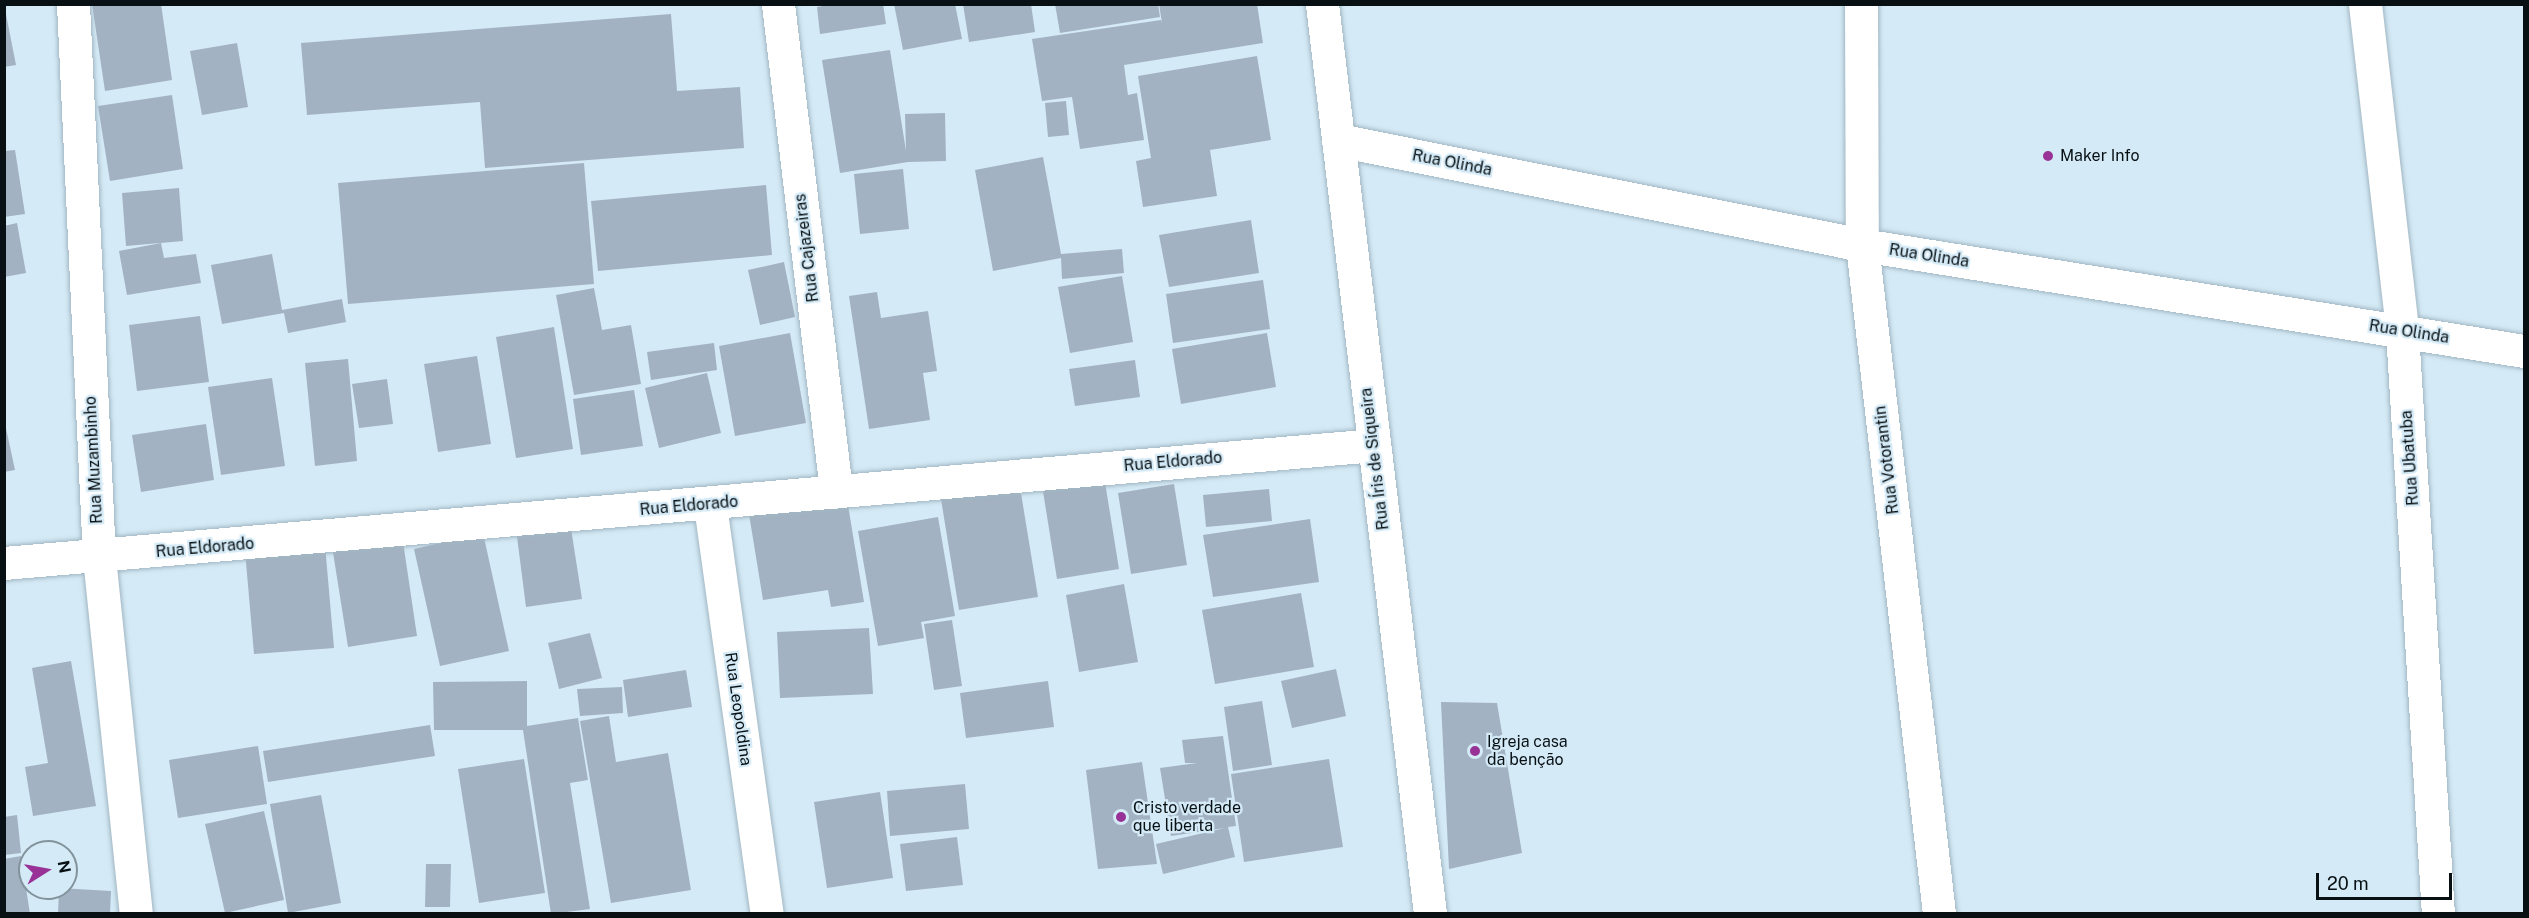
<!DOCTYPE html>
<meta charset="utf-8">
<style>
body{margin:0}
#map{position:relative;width:2529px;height:918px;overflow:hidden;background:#d4eaf6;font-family:"Public Sans",sans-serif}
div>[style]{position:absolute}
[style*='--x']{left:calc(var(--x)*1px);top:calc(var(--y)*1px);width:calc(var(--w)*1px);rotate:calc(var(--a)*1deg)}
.building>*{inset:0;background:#a3b2c2}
.roads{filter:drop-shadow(0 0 2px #a1b6c2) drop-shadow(0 0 2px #a1b6c2)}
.minor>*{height:33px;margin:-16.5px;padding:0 16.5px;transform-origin:16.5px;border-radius:16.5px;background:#fff}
.tertiary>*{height:33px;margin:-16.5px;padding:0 16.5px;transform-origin:16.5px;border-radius:16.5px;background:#fff}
.dots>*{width:16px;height:16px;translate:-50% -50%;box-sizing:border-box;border:3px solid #d4eaf6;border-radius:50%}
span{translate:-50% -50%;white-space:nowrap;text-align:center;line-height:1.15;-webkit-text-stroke:4.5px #d4eaf6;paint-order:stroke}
.poi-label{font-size:16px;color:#081014}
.left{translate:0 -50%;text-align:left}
.street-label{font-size:16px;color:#081014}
.frame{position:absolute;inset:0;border:6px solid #081014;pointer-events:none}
.north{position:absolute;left:18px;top:840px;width:60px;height:60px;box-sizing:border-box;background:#d4eaf6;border:2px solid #82939c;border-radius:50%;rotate:79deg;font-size:16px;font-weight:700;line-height:24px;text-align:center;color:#081014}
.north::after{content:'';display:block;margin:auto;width:21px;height:27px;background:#993296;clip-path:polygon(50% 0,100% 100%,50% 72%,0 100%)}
.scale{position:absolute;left:2316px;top:873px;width:136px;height:27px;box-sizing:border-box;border:3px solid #081014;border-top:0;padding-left:8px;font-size:18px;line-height:21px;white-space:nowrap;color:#081014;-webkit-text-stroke:4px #d4eaf6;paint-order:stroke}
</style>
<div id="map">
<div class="building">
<i style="clip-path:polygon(4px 4px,16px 65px,4px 67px)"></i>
<i style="clip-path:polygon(92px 4px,161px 4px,172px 80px,105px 91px)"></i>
<i style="clip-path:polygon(834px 4px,883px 4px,886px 24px,820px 34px,817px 7px)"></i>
<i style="clip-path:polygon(894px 4px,955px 4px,962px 39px,903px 50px)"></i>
<i style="clip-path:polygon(963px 4px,1031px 4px,1035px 32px,969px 42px)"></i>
<i style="clip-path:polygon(1055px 4px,1158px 4px,1160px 17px,1060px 33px)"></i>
<i style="clip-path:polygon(1159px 4px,1257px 4px,1263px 43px,1124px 65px,1128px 95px,1137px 93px,1144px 140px,1080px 149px,1072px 97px,1042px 101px,1032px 39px,1161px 20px,1162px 23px)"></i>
<i style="clip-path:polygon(671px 14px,677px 91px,740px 87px,744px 148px,485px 168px,480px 102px,307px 115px,301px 43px)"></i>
<i style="clip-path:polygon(237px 43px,248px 107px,202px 115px,190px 51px)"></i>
<i style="clip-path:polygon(890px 50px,906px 151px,905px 114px,945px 113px,946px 161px,908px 162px,840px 173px,822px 60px)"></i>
<i style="clip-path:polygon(1257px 56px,1271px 140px,1210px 150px,1217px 196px,1143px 207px,1136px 161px,1151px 158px,1138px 76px)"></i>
<i style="clip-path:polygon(172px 95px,183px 169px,110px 181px,98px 106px)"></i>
<i style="clip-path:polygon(1066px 101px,1069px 135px,1048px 137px,1045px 103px)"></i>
<i style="clip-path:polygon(15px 150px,25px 214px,4px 217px,4px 151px)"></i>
<i style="clip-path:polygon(1043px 157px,1061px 254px,1122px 249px,1124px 273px,1062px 279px,1061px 258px,993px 271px,975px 170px)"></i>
<i style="clip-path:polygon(584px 163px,594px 284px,348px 304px,338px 183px)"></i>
<i style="clip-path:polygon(903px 169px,909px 229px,860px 234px,854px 174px)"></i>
<i style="clip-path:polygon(766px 185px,772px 255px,598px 271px,591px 201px)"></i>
<i style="clip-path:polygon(179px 188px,183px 241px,126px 246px,122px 193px)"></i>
<i style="clip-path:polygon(1251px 220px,1259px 273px,1169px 287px,1159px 235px)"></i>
<i style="clip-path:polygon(17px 223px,26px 273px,4px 277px,4px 226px)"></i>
<i style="clip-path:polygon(161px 243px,164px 258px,196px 254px,201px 283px,127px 295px,119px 251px)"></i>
<i style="clip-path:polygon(272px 254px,282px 310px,342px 299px,346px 322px,288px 333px,284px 313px,222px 324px,211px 265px)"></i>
<i style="clip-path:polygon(784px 262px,795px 317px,760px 325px,748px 270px)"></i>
<i style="clip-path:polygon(1122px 276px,1133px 342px,1070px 353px,1058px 287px)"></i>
<i style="clip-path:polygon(1263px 280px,1270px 329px,1173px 343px,1166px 294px)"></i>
<i style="clip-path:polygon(594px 288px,602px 330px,631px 325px,641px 384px,574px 395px,556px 295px)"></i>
<i style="clip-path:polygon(877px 292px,881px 318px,928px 311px,937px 371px,923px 373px,930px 420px,869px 429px,849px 296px)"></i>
<i style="clip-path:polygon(200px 316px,209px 382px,137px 391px,129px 325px)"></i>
<i style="clip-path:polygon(554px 327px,573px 449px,516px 458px,496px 337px)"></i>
<i style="clip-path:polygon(790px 333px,806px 423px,735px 436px,719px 346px)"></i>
<i style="clip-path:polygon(1267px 333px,1276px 387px,1181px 404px,1172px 349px)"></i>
<i style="clip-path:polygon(714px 343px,717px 370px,651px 380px,647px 352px)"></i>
<i style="clip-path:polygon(477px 356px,491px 444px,438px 452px,424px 364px)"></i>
<i style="clip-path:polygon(348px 359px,357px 461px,315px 466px,305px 363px)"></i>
<i style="clip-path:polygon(1135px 360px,1140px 397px,1075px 406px,1069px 369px)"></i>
<i style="clip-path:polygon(707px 373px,721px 433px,659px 448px,645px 388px)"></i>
<i style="clip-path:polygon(272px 378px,285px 466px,221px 475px,208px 387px)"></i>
<i style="clip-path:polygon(387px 379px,393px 424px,359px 428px,352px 384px)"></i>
<i style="clip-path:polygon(634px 390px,643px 446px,581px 455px,573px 399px)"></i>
<i style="clip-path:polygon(4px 419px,15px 470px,4px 472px)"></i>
<i style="clip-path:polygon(206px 424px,214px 480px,141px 492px,132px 435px)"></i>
<i style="clip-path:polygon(1104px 476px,1119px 569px,1057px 579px,1042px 485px)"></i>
<i style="clip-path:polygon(1019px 481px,1038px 597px,959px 610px,940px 493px)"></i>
<i style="clip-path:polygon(1174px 484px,1187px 565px,1131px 574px,1118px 493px)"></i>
<i style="clip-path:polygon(1269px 489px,1272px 521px,1206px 527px,1203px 495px)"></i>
<i style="clip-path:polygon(847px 499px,864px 602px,831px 607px,828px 590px,763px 600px,749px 514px)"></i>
<i style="clip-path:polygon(938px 517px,955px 616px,921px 622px,924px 638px,878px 646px,858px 531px)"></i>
<i style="clip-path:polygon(1310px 519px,1319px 582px,1213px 597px,1203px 535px)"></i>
<i style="clip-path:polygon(570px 522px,582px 599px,526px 607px,516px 529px)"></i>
<i style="clip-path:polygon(483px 533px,509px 651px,440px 666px,414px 549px)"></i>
<i style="clip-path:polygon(402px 535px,417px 636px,348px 647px,332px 546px)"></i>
<i style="clip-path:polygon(325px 545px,334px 648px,254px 654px,245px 551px)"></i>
<i style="clip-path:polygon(1124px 584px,1138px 662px,1079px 672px,1066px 595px)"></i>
<i style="clip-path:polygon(1301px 593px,1314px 667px,1215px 684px,1202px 610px)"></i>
<i style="clip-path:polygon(952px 620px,962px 686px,934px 690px,924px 624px)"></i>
<i style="clip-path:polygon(869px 628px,873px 694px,780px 698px,777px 632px)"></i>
<i style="clip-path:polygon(590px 633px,602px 678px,559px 689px,548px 643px)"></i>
<i style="clip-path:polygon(71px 661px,96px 806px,33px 816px,25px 767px,48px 763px,32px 668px)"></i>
<i style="clip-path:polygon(1336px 669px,1346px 716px,1292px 728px,1281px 681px)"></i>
<i style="clip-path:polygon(686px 670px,692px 707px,628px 717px,623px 680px)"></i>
<i style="clip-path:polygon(527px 681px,527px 726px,578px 718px,588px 780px,570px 783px,590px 909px,551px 914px,523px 730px,434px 730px,433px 682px)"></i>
<i style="clip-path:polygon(1048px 681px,1054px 727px,966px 738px,960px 693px)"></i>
<i style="clip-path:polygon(622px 687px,623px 713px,580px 716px,577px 689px)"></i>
<i style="clip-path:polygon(1262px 701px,1272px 765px,1233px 771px,1224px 707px)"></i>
<i style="clip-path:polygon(1441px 702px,1497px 703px,1522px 853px,1449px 869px)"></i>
<i style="clip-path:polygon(609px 716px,616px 762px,668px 753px,691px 890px,611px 903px,580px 721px)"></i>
<i style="clip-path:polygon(430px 725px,435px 756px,268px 782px,263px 751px)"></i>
<i style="clip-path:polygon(1223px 736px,1236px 826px,1228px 827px,1235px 857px,1163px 874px,1156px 844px,1225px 828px,1171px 836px,1160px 768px,1197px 763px,1185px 763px,1182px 740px)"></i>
<i style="clip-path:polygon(258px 746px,267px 804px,178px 818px,169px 760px)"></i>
<i style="clip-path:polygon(524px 759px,545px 893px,479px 903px,458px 769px)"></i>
<i style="clip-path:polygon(1329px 759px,1343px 847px,1244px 862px,1231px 774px)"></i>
<i style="clip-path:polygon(1142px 762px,1157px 864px,1098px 869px,1086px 770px)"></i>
<i style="clip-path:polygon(965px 784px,969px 829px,890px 836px,887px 791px)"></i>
<i style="clip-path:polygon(880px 792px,893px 878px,827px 888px,814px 802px)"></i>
<i style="clip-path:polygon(321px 795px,341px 903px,288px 913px,270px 804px)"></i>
<i style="clip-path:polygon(264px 811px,284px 900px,225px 913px,205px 824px)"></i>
<i style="clip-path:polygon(17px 815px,21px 853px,4px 855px,4px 817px)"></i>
<i style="clip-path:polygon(957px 837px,963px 885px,906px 891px,900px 844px)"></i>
<i style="clip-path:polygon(21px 856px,30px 914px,4px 914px,4px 859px)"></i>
<i style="clip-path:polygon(426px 864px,451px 864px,450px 907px,425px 907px)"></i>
<i style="clip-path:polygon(59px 888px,111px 891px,110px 914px,58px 914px)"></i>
</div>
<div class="roads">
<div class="minor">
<i style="--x:73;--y:4;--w:554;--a:87.31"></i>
<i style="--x:99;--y:557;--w:359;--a:84.1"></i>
<i style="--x:778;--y:4;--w:491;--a:83.2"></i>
<i style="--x:1861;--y:4;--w:241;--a:89.8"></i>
<i style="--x:1862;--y:245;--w:673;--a:83.43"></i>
<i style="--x:2365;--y:4;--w:329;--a:83.5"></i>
<i style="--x:2402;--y:331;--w:584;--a:86.47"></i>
<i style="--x:1338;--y:140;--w:534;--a:11.33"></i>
<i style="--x:1862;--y:245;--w:670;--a:9.1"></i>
<i style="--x:710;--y:505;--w:413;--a:82.1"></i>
<i style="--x:4;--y:563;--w:1375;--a:-4.92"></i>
</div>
<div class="tertiary">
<i style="--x:1322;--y:4;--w:916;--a:83.23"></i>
</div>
</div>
<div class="dots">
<i style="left:2048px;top:156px;background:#993296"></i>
<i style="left:1475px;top:751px;background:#993296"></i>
<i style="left:1121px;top:817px;background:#993296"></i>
</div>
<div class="poi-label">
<span class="left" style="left:2060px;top:156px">Maker Info</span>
<span class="left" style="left:1487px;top:751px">Igreja casa<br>da benção</span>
<span class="left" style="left:1133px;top:817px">Cristo verdade<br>que liberta</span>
</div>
<div class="street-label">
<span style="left:1452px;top:163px;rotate:11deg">Rua Olinda</span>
<span style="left:807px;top:248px;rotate:-97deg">Rua Cajazeiras</span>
<span style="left:1929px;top:256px;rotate:9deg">Rua Olinda</span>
<span style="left:2409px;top:332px;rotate:9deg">Rua Olinda</span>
<span style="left:2410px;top:458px;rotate:-94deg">Rua Ubatuba</span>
<span style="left:1375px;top:459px;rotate:-97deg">Rua Íris de Siqueira</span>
<span style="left:94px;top:460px;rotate:-93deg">Rua Muzambinho</span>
<span style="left:1887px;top:460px;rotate:-97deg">Rua Votorantin</span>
<span style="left:1173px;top:462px;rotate:-5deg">Rua Eldorado</span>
<span style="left:689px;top:506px;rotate:-5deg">Rua Eldorado</span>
<span style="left:205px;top:548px;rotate:-5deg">Rua Eldorado</span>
<span style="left:738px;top:709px;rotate:82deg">Rua Leopoldina</span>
</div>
<div class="frame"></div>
<div class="north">N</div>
<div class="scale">20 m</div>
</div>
